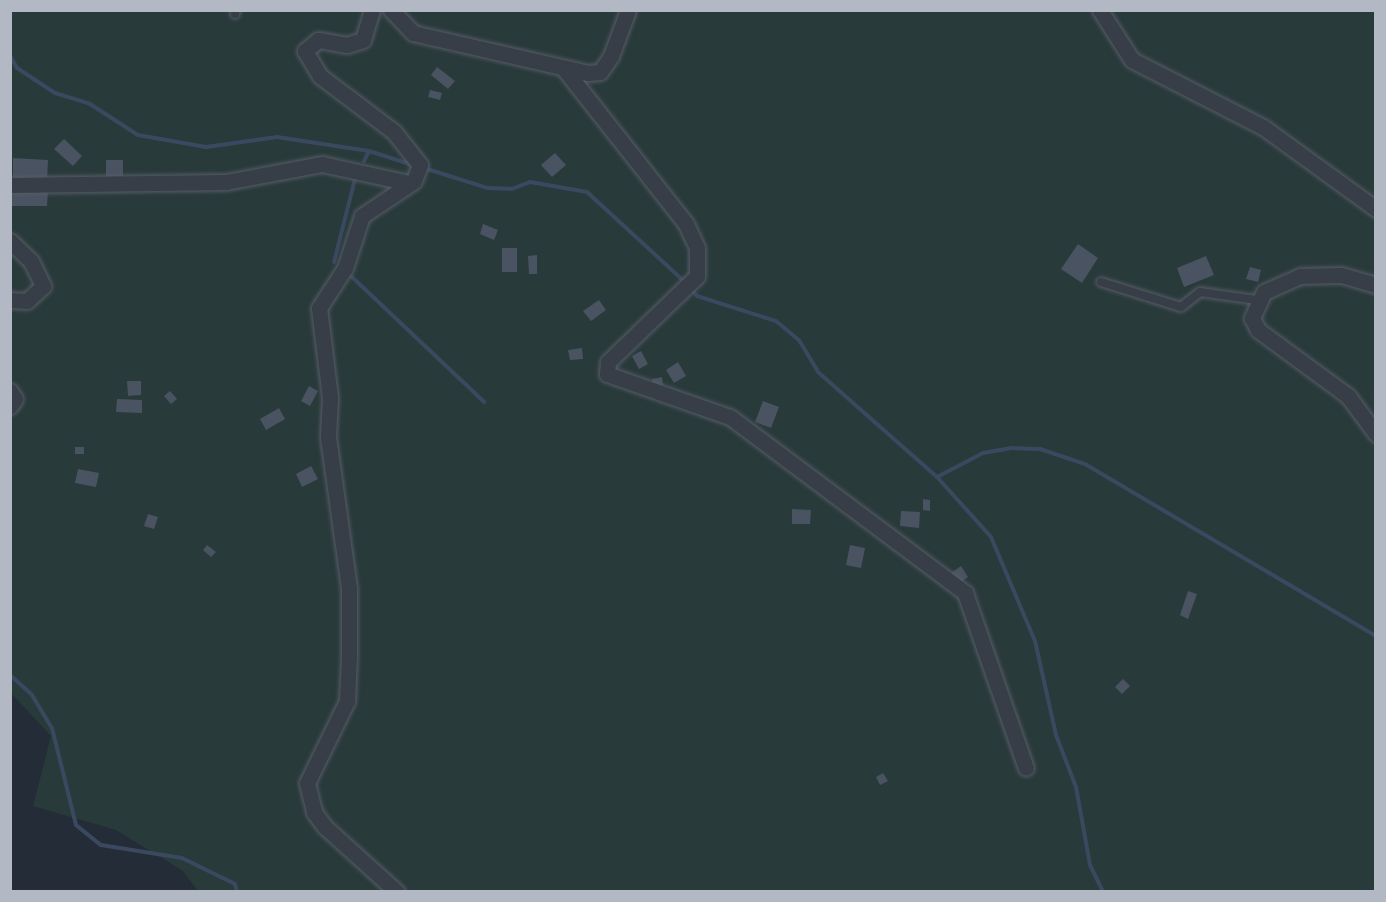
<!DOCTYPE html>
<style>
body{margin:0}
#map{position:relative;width:1386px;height:902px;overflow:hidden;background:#242c37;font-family:Lato,sans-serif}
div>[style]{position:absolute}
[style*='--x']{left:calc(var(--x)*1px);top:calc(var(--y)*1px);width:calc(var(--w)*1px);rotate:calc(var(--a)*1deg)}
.green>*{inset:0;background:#293a3a}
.stream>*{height:4px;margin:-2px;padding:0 2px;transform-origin:2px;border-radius:2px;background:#3a495f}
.building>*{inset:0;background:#4a5361}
.roads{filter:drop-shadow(0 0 2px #555c66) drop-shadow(0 0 2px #555c66)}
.lane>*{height:8px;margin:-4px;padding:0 4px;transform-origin:4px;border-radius:4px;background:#373e48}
.street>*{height:15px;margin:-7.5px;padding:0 7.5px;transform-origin:7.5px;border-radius:7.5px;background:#373e48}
span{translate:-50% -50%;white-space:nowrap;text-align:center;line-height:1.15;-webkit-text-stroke:4.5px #1c232d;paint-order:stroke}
.frame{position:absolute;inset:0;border:12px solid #b2b9c4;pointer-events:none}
</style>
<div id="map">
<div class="green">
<i style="clip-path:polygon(11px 11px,1375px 11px,1375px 891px,198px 891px,183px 871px,116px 830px,33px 806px,51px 736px,11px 693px)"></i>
</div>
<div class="stream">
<i style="--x:10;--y:56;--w:14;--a:60"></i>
<i style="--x:17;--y:68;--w:45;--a:33.3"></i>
<i style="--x:55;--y:93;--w:37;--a:17"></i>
<i style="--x:90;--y:104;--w:57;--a:32.9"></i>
<i style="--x:138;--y:135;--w:69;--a:10"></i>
<i style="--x:206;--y:147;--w:72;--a:-8"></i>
<i style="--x:277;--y:137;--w:93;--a:8.7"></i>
<i style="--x:369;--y:151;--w:46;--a:17.7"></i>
<i style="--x:364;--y:161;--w:11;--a:-63"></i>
<i style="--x:424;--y:168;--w:67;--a:17.4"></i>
<i style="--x:488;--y:188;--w:24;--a:2"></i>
<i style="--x:512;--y:189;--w:19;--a:-21"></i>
<i style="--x:530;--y:182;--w:58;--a:10"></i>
<i style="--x:587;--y:192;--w:134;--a:42.6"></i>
<i style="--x:334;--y:262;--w:86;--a:-75.8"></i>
<i style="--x:352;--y:277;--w:182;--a:43.4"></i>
<i style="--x:691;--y:289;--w:9;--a:49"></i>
<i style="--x:697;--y:296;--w:83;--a:17.6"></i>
<i style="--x:776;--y:321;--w:30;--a:40"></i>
<i style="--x:799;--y:340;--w:37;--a:59"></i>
<i style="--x:818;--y:372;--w:159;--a:41.4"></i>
<i style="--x:937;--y:477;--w:81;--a:48"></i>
<i style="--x:991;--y:537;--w:113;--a:67.1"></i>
<i style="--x:1035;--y:641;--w:96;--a:77.4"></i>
<i style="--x:1056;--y:735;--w:56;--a:69"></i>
<i style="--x:1076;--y:787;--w:79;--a:79.8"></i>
<i style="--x:1090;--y:865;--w:30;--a:64"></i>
<i style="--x:937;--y:477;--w:52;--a:-27.6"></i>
<i style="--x:983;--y:453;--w:29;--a:-10"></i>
<i style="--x:1012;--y:448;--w:28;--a:2"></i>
<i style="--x:1040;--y:449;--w:47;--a:18.4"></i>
<i style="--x:1085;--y:464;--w:338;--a:30.6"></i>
<i style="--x:10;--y:675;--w:30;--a:42"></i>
<i style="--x:32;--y:695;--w:39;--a:59"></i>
<i style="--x:52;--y:728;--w:100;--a:76.1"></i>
<i style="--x:76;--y:825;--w:32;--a:39"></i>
<i style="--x:101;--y:845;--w:82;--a:9.1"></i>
<i style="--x:182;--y:858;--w:59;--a:26.1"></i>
<i style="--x:235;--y:884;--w:8;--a:76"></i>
</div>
<div class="building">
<i style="clip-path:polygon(437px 67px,455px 81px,448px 89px,431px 75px)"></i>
<i style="clip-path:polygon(430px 90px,442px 93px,440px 100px,428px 97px)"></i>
<i style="clip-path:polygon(64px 139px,82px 156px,73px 166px,54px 149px)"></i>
<i style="clip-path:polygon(555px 153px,566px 165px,552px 177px,541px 165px)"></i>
<i style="clip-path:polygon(13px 158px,48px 160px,47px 181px,13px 179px)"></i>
<i style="clip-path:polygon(106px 160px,123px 160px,123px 176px,106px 176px)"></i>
<i style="clip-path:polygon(10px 191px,48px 191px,47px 206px,10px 206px)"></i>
<i style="clip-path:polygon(483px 224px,498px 230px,494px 240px,480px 234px)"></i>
<i style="clip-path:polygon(1078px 244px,1098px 258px,1082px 283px,1061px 269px)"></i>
<i style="clip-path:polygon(502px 248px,517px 248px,517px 272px,502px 272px)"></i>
<i style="clip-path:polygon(537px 255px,537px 274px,529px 274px,528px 256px)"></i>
<i style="clip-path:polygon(1206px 256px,1214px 275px,1184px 287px,1177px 268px)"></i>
<i style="clip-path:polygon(1250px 267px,1261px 270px,1258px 282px,1246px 279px)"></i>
<i style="clip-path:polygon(599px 300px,606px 310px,591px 321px,583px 311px)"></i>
<i style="clip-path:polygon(582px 348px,583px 359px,570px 360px,568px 350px)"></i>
<i style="clip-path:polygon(641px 351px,648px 364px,639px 369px,632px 356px)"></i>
<i style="clip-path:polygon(678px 362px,686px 376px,674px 383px,666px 370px)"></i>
<i style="clip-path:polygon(662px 377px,663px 385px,653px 386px,652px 379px)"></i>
<i style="clip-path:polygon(127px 381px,141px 381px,141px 395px,128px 396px)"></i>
<i style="clip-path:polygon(309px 386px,318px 391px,310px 406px,301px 401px)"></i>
<i style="clip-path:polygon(170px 391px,177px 399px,171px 404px,164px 396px)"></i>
<i style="clip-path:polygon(117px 399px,142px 400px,142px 413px,116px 412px)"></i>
<i style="clip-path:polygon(763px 401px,779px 407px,771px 428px,755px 422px)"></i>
<i style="clip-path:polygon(279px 408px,285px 419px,266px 430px,260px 419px)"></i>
<i style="clip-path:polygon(75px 447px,84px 447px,84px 454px,75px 454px)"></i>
<i style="clip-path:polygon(311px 466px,318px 479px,302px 487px,296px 474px)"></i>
<i style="clip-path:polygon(78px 469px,99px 473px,96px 487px,75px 483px)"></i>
<i style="clip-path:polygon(923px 499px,930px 500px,930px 511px,923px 510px)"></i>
<i style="clip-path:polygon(792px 509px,811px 510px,810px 524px,792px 524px)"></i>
<i style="clip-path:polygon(901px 511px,920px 512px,919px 528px,900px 526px)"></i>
<i style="clip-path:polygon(148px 514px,158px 517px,154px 529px,144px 526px)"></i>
<i style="clip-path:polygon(207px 545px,216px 552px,211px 557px,203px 550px)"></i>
<i style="clip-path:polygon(850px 545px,865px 548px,861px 568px,846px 565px)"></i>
<i style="clip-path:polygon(961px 566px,968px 577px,959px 584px,951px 573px)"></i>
<i style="clip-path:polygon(1188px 591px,1197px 594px,1188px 619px,1180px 615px)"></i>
<i style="clip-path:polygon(1123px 679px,1130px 686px,1122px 694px,1115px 687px)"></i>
<i style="clip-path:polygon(883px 773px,888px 781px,880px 785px,876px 777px)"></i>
</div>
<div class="roads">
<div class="lane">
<i style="--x:235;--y:14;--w:4;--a:-76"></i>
<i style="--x:1101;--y:282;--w:84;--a:17.4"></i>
<i style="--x:1181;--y:307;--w:24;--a:-38"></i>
<i style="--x:1200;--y:292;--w:57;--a:8.1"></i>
</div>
<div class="street">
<i style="--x:372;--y:10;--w:31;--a:107"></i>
<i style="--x:363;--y:40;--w:17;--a:163"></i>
<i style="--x:347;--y:45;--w:29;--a:-170"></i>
<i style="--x:318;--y:40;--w:17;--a:140"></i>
<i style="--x:305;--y:51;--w:29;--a:59"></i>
<i style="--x:320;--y:76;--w:93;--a:37.1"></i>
<i style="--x:394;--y:132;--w:42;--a:51.8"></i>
<i style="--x:420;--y:165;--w:17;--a:111"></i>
<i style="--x:414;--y:181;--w:63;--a:146.1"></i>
<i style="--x:362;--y:216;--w:55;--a:108.1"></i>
<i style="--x:345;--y:268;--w:48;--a:123"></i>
<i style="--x:319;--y:308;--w:91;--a:83"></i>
<i style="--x:330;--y:398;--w:39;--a:93"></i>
<i style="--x:328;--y:437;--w:152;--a:82.1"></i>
<i style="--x:349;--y:588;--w:69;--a:90"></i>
<i style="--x:349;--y:657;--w:44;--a:92.6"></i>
<i style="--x:347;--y:701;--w:91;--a:116"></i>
<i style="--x:307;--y:783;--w:30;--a:76"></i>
<i style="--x:314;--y:812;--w:19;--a:54"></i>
<i style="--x:325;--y:827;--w:97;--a:42.1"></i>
<i style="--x:391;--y:10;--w:32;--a:46"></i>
<i style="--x:413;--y:33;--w:180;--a:12.9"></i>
<i style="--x:588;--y:73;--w:12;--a:-5"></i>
<i style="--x:600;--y:72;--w:19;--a:-55"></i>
<i style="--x:611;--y:56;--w:49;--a:-69.7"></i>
<i style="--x:1100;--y:10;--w:59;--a:57.4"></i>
<i style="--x:1132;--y:60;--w:147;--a:27.1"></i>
<i style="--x:1263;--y:127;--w:140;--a:36"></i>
<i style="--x:565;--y:70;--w:196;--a:51.8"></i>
<i style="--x:686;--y:224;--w:26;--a:65"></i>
<i style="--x:697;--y:248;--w:28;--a:90"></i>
<i style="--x:697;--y:276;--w:124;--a:136"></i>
<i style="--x:608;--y:362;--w:12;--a:95"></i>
<i style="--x:607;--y:374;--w:130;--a:19.3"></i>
<i style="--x:730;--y:417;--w:294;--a:36.8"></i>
<i style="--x:965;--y:593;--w:185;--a:70.8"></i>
<i style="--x:10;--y:185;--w:216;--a:-0.8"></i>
<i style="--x:226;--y:182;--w:98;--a:-10.6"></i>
<i style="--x:322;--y:164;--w:89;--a:12.3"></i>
<i style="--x:10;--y:241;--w:29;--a:44"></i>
<i style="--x:31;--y:261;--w:28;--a:64"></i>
<i style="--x:43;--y:286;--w:22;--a:137"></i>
<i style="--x:27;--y:301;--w:17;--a:-177"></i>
<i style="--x:1376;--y:285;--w:37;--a:-164"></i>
<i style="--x:1340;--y:275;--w:40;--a:178.6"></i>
<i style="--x:1300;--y:276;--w:39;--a:156"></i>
<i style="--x:1264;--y:292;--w:29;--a:115"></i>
<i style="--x:1252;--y:318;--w:13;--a:63"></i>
<i style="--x:1258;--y:330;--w:112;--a:36.3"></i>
<i style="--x:1348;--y:396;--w:47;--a:53.6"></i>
<i style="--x:10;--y:391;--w:9;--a:58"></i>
<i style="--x:15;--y:399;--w:9;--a:126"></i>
</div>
</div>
<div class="frame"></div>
</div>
